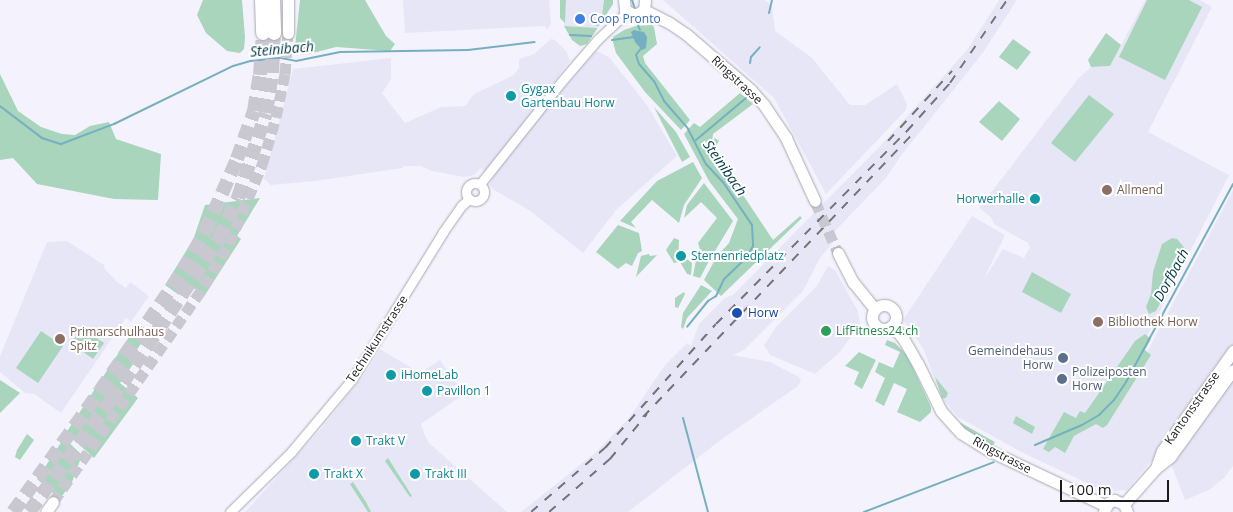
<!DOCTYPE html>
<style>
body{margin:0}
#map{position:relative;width:1233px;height:512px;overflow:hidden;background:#f4f3fd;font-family:"Open Sans",sans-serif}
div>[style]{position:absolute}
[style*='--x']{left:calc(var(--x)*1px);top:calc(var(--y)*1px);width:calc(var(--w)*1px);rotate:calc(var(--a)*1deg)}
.built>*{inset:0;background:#e7e6f7}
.green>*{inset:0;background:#a8d5bc}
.water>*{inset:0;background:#76afc0}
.stream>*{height:2px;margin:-1px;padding:0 1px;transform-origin:1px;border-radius:1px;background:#76afc0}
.major-tunnel>*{height:11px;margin-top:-5.5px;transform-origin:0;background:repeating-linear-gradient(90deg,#c9c8d1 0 11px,transparent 0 16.5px)}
.highway-tunnel>*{height:14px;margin-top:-7px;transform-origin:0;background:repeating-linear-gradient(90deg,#c9c8d1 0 14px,transparent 0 21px)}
.roads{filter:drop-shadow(0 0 1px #a8a8b1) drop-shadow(0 0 1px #a8a8b1)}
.minor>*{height:9px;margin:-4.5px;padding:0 4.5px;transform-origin:4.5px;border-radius:4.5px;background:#fff}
.minor>.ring{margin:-4.5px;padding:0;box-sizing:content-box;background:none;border:9px solid #fff;border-radius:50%}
.major>*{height:11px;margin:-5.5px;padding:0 5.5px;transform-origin:5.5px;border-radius:5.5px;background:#fff}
.major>.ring{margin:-5.5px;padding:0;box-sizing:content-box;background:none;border:11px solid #fff;border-radius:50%}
.highway>*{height:14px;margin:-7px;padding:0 7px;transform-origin:7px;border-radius:7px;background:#fff}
.rail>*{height:2px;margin-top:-1px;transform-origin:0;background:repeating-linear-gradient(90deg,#727278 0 9px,transparent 0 18px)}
.dots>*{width:14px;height:14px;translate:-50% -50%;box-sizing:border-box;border:2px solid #fff;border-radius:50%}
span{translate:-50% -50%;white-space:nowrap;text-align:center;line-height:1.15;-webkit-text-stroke:4px #fff;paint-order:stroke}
.shop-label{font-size:12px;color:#366cbe}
.left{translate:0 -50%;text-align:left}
.street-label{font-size:12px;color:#1c1c1f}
.culture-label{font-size:12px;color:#0d838f}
.right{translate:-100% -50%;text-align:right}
.education-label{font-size:12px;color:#785e54}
.transit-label{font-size:12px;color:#164399}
.leisure-label{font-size:12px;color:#27864d}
.service-label{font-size:12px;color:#4e5e75}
.water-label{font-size:14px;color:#003744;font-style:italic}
.scale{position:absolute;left:1060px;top:480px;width:109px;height:22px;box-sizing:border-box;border:2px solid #1c1c1f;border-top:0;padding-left:6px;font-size:15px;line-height:18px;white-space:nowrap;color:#1c1c1f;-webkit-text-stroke:4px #fff;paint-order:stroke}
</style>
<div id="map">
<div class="built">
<i style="clip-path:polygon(403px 0,549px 0,551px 24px,547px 30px,545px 26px,405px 33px)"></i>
<i style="clip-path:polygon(566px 0,604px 0,602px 15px,598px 15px,599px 22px,596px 26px,599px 26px,597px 29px,564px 26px)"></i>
<i style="clip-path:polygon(663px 0,765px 0,772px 6px,775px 31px,812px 58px,850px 105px,865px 105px,897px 84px,907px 104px,906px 110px,826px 194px,774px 98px)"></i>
<i style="clip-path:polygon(999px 0,1017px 0,982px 54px,900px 157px,886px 178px,832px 234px,836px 239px,820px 258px,803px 291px,744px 350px,733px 355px,770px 362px,799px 377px,801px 381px,798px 386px,722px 439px,628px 512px,521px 512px,595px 453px,629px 418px,665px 365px,687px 343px,691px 346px,699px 324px,725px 298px,733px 295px,883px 143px,967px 50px)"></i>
<i style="clip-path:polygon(1145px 0,1200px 0,1212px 7px,1148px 132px,1229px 175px,1131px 368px,1136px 373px,1233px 190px,1233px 466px,1224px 478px,1209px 490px,1185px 500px,1171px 464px,1152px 460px,1127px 490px,1106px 492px,1021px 452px,958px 417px,942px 398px,923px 348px,903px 320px,972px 216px,1005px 235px,983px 281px,1003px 249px,1024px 258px,1030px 247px,1028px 243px,994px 224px,991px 217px,979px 208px,1078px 79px,1091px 67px,1110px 66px)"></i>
<i style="clip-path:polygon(551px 39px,555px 40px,567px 52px,570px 61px,540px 100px,549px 105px,595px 52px,599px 52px,609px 57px,647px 105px,677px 156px,617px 209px,583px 253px,529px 210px,494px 190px,490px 185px,493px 176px,481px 168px,474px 175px,464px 177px,432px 171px,421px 166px,403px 166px,403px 168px,315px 181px,271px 185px,264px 179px,293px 69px,391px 58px,391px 79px,382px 93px,405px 123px,441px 107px,465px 106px,474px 94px,514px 75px,519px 68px,519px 59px,534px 54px)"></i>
<i style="clip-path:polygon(67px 241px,104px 265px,105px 269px,117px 282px,126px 288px,130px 282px,149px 296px,131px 322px,126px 318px,61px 413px,34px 394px,25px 393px,0 372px,0 356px,47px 242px)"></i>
<i style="clip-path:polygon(828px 266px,835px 270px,858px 311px,860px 324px,840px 352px,815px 374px,770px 355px,764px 345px,776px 327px,816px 287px)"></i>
<i style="clip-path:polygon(380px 349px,420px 373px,440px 360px,464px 394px,421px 424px,426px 438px,429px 443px,507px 512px,245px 512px,320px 430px,364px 375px)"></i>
</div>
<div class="green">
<i style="clip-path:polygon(203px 0,242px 0,245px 37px,244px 49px,240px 53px,227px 51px,206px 33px,197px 15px)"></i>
<i style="clip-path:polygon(300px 0,365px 0,386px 36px,395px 44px,390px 51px,336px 47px,309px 54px,295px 47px)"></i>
<i style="clip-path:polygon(560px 0,566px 0,565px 23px,560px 18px)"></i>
<i style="clip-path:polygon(604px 0,613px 0,613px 4px,599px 26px,596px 26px,596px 22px,599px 22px,597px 15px,602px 15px)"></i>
<i style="clip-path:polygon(1147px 0,1189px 0,1202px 7px,1165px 80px,1119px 57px)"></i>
<i style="clip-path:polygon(652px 25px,654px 27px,657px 44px,643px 56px,645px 63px,690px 120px,681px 130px,645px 92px,616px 53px,613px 42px,613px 37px,624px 30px,636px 26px)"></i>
<i style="clip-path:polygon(564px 26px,597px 28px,597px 29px,587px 44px,580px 46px,572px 40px)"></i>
<i style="clip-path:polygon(1106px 33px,1121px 45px,1110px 66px,1091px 67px,1088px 60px)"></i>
<i style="clip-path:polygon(1013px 39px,1031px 52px,1017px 70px,999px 57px)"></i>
<i style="clip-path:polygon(0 74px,18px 111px,41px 127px,62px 134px,75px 135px,90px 126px,109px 122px,116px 139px,161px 154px,158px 200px,114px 199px,37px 184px,13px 158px,0 160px)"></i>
<i style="clip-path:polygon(740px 93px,753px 104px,713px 134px,712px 143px,715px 138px,719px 141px,713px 150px,773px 240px,800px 216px,802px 218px,721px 296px,704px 280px,717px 256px,729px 243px,738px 219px,709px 181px,684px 134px,694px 123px,700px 127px)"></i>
<i style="clip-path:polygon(1089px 95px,1114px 114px,1075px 162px,1051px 143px)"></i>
<i style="clip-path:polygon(999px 101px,1020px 119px,1002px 141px,979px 122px)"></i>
<i style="clip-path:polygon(654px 107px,676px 132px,690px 157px,682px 162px)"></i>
<i style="clip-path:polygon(693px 162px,702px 178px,684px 205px,679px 223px,652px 200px,631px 222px,636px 228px,620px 221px,657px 181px)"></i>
<i style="clip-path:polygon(704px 183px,733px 221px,712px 256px,702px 256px,698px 243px,717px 218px,701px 202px,684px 218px,687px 205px)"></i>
<i style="clip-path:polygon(260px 198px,237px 236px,241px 239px,205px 295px,187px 284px,179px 295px,165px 285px,193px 240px,205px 205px)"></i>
<i style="clip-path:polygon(618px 225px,639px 233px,642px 251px,638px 253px,632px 266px,626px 263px,618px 269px,596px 252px)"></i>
<i style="clip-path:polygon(674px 238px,679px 240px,678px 262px,674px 263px,666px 250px)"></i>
<i style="clip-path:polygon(1172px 238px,1177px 239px,1188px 252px,1156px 311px,1149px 314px,1146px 307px,1151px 294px,1153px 272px,1162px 244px)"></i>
<i style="clip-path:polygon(649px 254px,650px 256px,657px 255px,636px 277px,641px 256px)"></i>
<i style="clip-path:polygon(683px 256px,692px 263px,691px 275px,687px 274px,680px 262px)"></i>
<i style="clip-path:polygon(710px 259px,700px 278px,693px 276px,696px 260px)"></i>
<i style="clip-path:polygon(1032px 272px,1071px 294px,1061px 313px,1022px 292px)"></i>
<i style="clip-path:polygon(701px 285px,712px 291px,687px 318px,683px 329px,681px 327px,683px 313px)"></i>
<i style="clip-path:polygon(684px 292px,685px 294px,678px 308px,675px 307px,675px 298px)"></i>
<i style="clip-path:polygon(137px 325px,148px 333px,136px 351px,140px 354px,120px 383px,138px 398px,94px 458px,66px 433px)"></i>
<i style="clip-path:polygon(82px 328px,104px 343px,93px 359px,71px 343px)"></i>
<i style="clip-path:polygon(41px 331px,63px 346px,38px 383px,16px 368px)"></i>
<i style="clip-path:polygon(1145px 334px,1151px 339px,1145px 350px,1151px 355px,1107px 425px,1103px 428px,1096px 424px,1074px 436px,1065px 453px,1055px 447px,1049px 452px,1043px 449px,1064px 412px,1076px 418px,1080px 411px,1085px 413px,1135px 341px)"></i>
<i style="clip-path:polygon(887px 340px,895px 343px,907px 355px,931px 407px,931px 412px,920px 422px,897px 412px,907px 389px,894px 383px,884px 406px,875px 401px,885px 378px,875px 372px,879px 362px,893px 368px,900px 352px,885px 345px)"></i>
<i style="clip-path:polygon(859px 352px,876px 360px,862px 389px,854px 384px,859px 372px,845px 366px)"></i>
<i style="clip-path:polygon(935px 377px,948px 393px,946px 398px,942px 398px)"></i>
<i style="clip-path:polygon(0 380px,20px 393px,0 413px)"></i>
<i style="clip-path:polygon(1016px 416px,1035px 427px,1032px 434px,1013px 423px)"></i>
<i style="clip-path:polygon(961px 423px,995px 442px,992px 447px,959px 425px)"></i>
<i style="clip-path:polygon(27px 434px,34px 440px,20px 460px,15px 457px,17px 450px)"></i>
<i style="clip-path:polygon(64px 438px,82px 455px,72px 482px,60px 499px,37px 479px)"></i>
<i style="clip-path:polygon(388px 458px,412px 496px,410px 497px,385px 461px)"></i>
<i style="clip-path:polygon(353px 482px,366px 502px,371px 512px,368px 512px,350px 484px)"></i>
</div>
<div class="water">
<i style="clip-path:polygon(634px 30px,644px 32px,647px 37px,646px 48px,642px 50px,635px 42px,631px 32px)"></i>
</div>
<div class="stream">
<i style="--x:632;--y:0;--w:9;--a:72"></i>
<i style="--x:769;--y:13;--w:13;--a:-77"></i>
<i style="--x:638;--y:25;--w:5;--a:68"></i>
<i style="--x:570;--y:35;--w:21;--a:3"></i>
<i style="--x:612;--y:40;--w:22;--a:-8"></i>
<i style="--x:642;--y:47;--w:10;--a:127"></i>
<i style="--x:636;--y:55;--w:9;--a:72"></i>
<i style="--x:639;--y:64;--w:23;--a:49"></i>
<i style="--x:654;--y:81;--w:22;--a:63"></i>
<i style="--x:664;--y:101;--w:37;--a:49"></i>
<i style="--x:688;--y:129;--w:39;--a:63"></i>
<i style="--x:706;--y:164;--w:25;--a:47"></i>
<i style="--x:723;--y:182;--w:52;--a:56"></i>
<i style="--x:752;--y:225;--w:21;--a:87"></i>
<i style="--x:753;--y:246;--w:13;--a:119"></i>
<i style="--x:747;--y:257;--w:32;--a:136"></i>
<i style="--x:724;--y:279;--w:19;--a:115"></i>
<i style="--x:716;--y:296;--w:9;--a:148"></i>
<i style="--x:708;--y:301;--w:33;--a:129"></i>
<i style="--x:750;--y:63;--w:6;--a:-81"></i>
<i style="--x:751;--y:57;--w:13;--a:-48"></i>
<i style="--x:0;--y:106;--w:53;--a:37.3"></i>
<i style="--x:42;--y:138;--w:20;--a:18"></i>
<i style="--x:61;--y:144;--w:57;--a:-20.7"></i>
<i style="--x:114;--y:124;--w:132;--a:-26"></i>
<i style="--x:233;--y:66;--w:19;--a:-16"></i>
<i style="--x:251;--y:61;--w:30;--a:-6"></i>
<i style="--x:281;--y:58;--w:15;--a:11"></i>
<i style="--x:296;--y:61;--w:45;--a:-11.6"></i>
<i style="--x:340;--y:52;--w:128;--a:-0.9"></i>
<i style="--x:468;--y:50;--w:67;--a:-6.8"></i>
<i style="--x:696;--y:140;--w:65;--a:-40"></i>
<i style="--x:683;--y:418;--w:97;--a:75.1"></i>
<i style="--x:1035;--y:445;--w:51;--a:-23.1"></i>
<i style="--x:1082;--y:425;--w:20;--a:-30"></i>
<i style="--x:1099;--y:415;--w:21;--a:-45"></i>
<i style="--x:1114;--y:400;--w:22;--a:-56"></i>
<i style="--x:1126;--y:382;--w:225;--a:-61.6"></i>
<i style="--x:864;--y:512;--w:139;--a:-21"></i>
</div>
<div class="major-tunnel">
<i style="--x:815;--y:201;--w:57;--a:66.1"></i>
<i style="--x:53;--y:502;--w:264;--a:-55"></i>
<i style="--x:204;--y:286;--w:49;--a:-59.2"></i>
<i style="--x:229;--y:244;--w:86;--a:-67.3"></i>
<i style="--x:262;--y:165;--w:50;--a:-73.7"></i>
<i style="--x:276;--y:117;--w:44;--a:-78.2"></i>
<i style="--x:285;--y:74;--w:41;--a:-85.8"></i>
</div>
<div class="highway-tunnel">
<i style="--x:13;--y:512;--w:149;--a:-54.3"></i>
<i style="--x:100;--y:391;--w:146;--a:-55.3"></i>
<i style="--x:183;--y:271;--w:45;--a:-60.6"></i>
<i style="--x:205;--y:232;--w:80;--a:-66.3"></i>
<i style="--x:237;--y:159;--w:51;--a:-70.5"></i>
<i style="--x:254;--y:111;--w:36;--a:-81"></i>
<i style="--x:260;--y:75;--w:42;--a:-85.9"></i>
<i style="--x:29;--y:512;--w:139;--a:-53.8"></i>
<i style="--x:111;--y:400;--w:194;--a:-56.1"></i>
<i style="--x:219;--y:239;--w:45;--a:-65.1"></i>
<i style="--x:238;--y:198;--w:89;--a:-71.8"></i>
<i style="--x:266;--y:113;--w:40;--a:-81.5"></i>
<i style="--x:272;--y:73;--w:40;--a:-87.1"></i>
</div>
<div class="roads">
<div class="minor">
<i class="ring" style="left:466px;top:183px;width:9px;height:9px"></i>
<i style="--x:480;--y:184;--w:130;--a:-51.5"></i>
<i style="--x:561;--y:82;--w:57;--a:-49.3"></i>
<i style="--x:598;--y:39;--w:40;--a:-43"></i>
<i style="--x:230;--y:512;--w:86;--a:-44.5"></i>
<i style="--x:291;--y:452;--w:97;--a:-50"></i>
<i style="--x:353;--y:378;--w:172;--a:-58.3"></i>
<i style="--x:443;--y:232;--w:32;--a:-55"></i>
<i style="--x:461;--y:206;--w:11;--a:-41"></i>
</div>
<div class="major">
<i style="--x:624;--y:0;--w:10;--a:84"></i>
<i style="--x:625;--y:10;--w:11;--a:27"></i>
<i style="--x:635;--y:15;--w:10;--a:-29"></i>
<i style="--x:644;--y:10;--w:10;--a:-84"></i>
<i style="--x:644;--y:10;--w:27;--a:27"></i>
<i style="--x:668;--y:22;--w:22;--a:34"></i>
<i style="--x:686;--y:34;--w:86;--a:40.7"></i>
<i style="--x:751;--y:90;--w:20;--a:49"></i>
<i style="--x:764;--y:105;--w:40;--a:56"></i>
<i style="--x:786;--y:138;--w:69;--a:65.3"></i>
<i style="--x:288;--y:33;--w:33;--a:-90"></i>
<i style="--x:838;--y:253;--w:33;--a:63"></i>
<i style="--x:853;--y:282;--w:35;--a:51"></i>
<i class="ring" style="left:872px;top:305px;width:13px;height:13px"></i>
<i style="--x:892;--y:325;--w:19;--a:51"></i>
<i style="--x:904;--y:340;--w:28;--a:60"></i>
<i style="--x:918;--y:364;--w:52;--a:63.9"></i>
<i style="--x:941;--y:411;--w:30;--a:48"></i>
<i style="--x:961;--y:433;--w:36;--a:32"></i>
<i style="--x:992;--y:452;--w:126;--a:25.3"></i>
<i style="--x:1156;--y:468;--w:18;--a:-71"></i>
<i style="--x:1162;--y:451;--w:123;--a:-54.6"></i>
<i style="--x:1124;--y:504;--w:48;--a:-48.4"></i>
<i style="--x:1156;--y:468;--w:18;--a:-38"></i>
<i style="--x:1170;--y:457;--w:107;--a:-54.1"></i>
<i style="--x:1104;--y:511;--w:9;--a:-63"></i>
<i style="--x:1108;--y:503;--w:7;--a:-27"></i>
<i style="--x:1114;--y:500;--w:11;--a:22"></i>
<i style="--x:1124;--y:504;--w:9;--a:69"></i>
<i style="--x:46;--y:512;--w:12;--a:-55"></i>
</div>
<div class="highway">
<i style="--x:262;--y:0;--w:33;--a:88"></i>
<i style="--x:273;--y:0;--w:33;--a:88"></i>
</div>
</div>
<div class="rail">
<i style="--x:888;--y:141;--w:95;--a:-47.6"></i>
<i style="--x:643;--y:417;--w:390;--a:-46.4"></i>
<i style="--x:531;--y:512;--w:98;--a:-40.9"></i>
<i style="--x:605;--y:448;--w:166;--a:-48.2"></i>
<i style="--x:716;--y:324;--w:272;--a:-45.3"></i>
<i style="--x:907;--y:131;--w:64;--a:-48.1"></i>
<i style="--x:950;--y:83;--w:101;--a:-55.5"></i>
<i style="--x:549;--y:512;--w:81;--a:-41"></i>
<i style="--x:610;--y:459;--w:58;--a:-50.6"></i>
</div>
<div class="dots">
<i style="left:580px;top:19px;background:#3f7fe0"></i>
<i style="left:511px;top:96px;background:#0f9aa8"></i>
<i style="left:1107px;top:190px;background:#8d6e63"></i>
<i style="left:1035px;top:199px;background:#0f9aa8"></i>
<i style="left:681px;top:256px;background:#0f9aa8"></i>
<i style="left:737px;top:313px;background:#1a4fb4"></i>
<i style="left:1098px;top:322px;background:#8d6e63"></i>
<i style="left:826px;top:331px;background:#2e9e5b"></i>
<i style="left:60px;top:339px;background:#8d6e63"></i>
<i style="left:1063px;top:358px;background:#5c6f8a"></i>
<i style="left:391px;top:375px;background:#0f9aa8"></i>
<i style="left:1062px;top:379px;background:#5c6f8a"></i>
<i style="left:427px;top:391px;background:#0f9aa8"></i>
<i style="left:356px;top:441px;background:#0f9aa8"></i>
<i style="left:314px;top:474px;background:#0f9aa8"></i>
<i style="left:415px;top:474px;background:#0f9aa8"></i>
</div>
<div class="shop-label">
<span class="left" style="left:590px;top:19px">Coop Pronto</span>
</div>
<div class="street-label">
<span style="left:737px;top:80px;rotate:43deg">Ringstrasse</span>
<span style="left:377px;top:339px;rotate:-57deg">Technikumstrasse</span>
<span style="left:1192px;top:408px;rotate:-55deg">Kantonsstrasse</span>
<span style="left:1002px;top:455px;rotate:28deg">Ringstrasse</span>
</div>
<div class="culture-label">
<span class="left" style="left:521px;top:96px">Gygax<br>Gartenbau Horw</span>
<span class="right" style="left:1025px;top:199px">Horwerhalle</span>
<span class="left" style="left:691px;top:256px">Sternenriedplatz</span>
<span class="left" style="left:401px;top:375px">iHomeLab</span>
<span class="left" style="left:437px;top:391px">Pavillon 1</span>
<span class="left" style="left:366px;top:441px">Trakt V</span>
<span class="left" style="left:324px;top:474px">Trakt X</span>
<span class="left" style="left:425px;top:474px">Trakt III</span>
</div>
<div class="education-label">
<span class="left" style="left:1117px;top:190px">Allmend</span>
<span class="left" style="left:1108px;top:322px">Bibliothek Horw</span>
<span class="left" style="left:70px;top:339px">Primarschulhaus<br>Spitz</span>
</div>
<div class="transit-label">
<span class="left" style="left:748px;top:313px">Horw</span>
</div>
<div class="leisure-label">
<span class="left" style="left:836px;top:331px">LifFitness24.ch</span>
</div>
<div class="service-label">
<span class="right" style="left:1053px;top:358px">Gemeindehaus<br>Horw</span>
<span class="left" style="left:1072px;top:379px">Polizeiposten<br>Horw</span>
</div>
<div class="water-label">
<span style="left:282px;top:49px;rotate:-5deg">Steinibach</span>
<span style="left:725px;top:168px;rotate:55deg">Steinibach</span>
<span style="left:1171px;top:275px;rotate:-61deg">Dorfbach</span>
</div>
<div class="scale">100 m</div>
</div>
